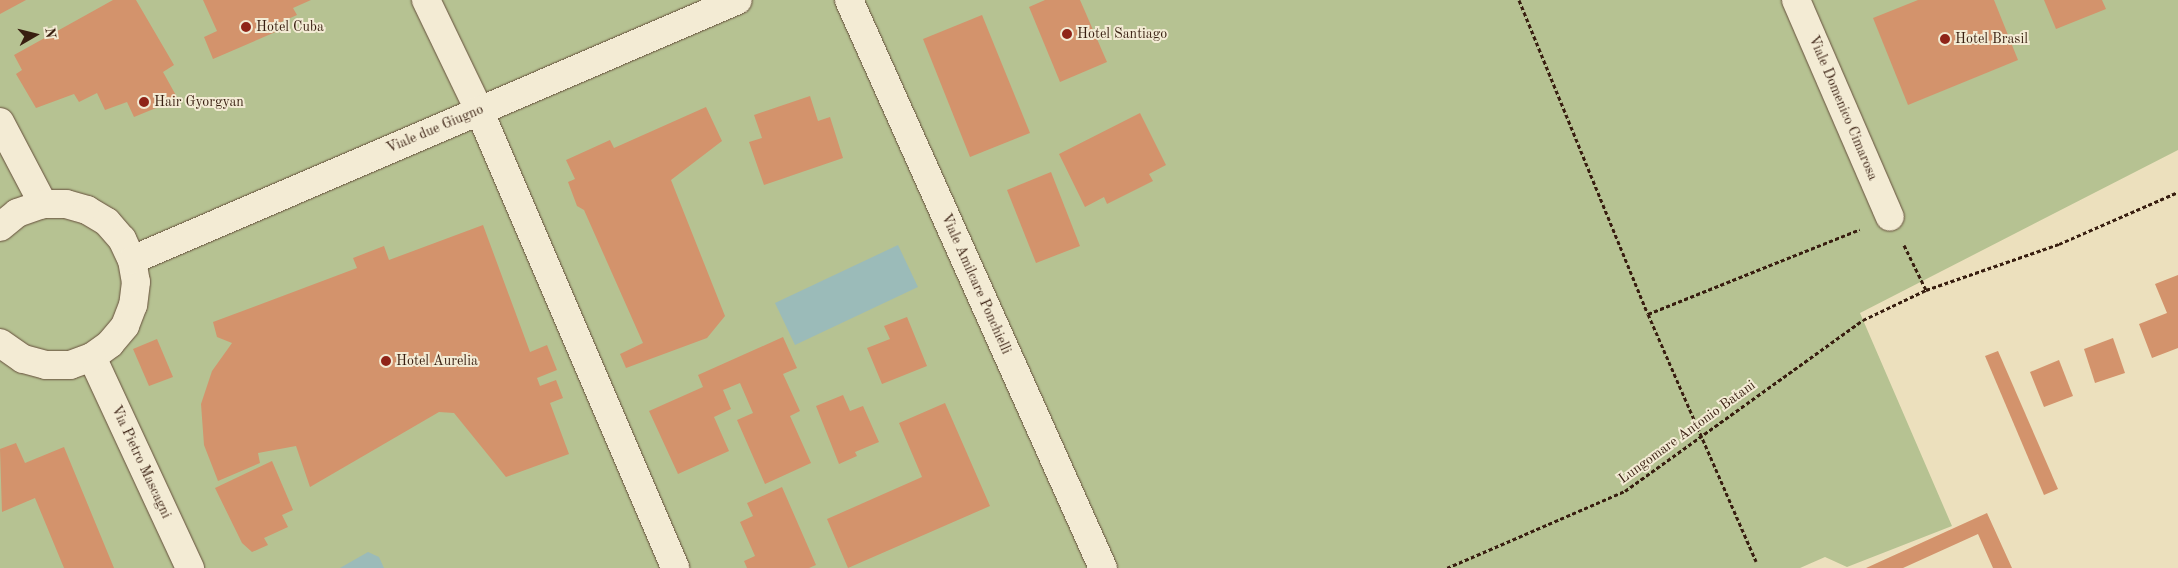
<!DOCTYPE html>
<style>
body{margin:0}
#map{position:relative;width:2178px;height:568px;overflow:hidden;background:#ece0bd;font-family:"Old Standard TT",serif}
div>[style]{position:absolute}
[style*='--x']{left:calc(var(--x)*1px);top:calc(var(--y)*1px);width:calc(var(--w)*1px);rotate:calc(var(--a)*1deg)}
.green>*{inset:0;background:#b6c292}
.water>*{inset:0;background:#9bbbb9}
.building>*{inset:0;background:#d3936c}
.path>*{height:3px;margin-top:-1.5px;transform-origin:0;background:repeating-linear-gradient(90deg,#381e10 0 4px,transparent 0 6.5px)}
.roads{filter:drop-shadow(0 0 1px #654e3b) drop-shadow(0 0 1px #654e3b)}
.street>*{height:28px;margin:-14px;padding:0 14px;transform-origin:14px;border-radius:14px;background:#f3ebd4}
.secondary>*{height:28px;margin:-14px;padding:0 14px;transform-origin:14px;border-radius:14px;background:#f3ebd4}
.dots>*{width:14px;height:14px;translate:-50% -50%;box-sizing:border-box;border:2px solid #f3ebd4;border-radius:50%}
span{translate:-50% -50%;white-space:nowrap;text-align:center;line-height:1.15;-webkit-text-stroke:4px #f3ebd4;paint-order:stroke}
.poi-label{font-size:14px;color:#381e10}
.left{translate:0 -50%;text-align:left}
.street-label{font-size:14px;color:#381e10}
.north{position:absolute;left:10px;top:10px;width:50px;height:50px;-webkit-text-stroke:4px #f3ebd4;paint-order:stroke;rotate:82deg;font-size:14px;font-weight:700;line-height:20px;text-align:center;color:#381e10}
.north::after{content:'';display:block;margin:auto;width:18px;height:22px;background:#381e10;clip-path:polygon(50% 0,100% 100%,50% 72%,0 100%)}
</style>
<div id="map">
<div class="green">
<i style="clip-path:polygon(0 0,2178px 0,2178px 150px,1860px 313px,1952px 526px,1847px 567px,1825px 557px,1800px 568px,0 568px)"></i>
</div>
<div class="water">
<i style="clip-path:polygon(898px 245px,918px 287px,795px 345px,775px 303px)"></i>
<i style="clip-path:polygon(368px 552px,379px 557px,384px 568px,340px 568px)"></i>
</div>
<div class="building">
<i style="clip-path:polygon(0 0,26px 0,0 14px)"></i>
<i style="clip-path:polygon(113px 0,136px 0,174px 65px,163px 72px,178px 99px,134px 117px,127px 102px,105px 110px,97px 93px,79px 102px,74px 94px,36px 108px,16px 74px,22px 70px,14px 55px)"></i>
<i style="clip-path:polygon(203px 0,311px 0,293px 8px,297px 15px,277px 24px,280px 30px,213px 59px,204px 37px,217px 31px)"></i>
<i style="clip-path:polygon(1045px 0,1080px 0,1107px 62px,1060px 82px,1029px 7px)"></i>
<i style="clip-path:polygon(1918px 0,1994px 0,2018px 60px,1908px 105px,1873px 18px)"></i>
<i style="clip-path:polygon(2044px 0,2102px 0,2106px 9px,2056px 29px)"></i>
<i style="clip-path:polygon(982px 15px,1030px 133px,970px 157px,923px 39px)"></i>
<i style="clip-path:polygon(810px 96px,818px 121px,830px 117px,843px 158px,764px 185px,749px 142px,762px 138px,754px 115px)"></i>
<i style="clip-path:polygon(706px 107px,722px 141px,671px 180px,725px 316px,707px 338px,626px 368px,620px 354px,643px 343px,584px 210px,577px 206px,568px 182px,575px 179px,566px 160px,610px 140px,614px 148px)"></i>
<i style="clip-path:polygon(1140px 113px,1166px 165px,1149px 174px,1153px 181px,1107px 204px,1104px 197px,1085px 207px,1059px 154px)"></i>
<i style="clip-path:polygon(1051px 172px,1080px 246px,1036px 263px,1007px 190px)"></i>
<i style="clip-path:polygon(483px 225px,530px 352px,547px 345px,557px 370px,537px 378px,540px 386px,556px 380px,563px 398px,550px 403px,569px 454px,506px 477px,454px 413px,439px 412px,310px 487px,296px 446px,258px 453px,260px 463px,218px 481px,204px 445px,201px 404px,212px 371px,232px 343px,217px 337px,213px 322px,357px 268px,353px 258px,384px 246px,389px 260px)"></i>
<i style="clip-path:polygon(2178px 275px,2178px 348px,2152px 358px,2139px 324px,2167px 313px,2155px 284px)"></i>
<i style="clip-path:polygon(907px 317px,927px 366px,882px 384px,867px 348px,890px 339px,884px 326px)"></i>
<i style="clip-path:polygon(783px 337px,797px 368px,783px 374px,800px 411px,790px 416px,811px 463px,765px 484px,737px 420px,753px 413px,740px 383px,723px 390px,731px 409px,714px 417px,729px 451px,678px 474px,649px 411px,703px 387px,698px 375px)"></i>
<i style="clip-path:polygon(2113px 338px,2125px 373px,2095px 383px,2084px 349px)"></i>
<i style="clip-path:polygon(157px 339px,173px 377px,149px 386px,133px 349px)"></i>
<i style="clip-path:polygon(1998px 351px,2058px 489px,2044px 495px,1985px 356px)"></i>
<i style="clip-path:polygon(2059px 360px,2073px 396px,2044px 407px,2030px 372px)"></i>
<i style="clip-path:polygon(843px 395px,850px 411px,863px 406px,879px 442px,855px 452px,857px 456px,839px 464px,816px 406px)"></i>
<i style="clip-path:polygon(945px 403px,990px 506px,848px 568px,827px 519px,922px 477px,899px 423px)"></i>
<i style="clip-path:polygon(16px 443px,25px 463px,64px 447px,114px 568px,64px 568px,35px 498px,2px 512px,0 449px)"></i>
<i style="clip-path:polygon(272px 461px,293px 510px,282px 515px,288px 527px,264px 538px,268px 545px,252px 552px,242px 543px,215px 488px)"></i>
<i style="clip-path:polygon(782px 487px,816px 565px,809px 568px,747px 568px,744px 561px,755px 556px,740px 522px,753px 516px,747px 503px)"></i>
<i style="clip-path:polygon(1987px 513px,2012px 568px,1993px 568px,1978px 534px,1903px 568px,1866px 568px)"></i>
</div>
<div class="path">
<i style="--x:1519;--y:0;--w:339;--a:67.7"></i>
<i style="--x:1648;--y:314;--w:270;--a:66.4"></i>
<i style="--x:1904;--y:245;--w:50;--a:63.9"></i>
<i style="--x:1926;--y:290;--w:141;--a:-19.1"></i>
<i style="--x:2059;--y:244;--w:130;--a:-23.6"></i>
<i style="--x:1648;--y:314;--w:228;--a:-21.8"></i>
<i style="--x:1447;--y:568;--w:194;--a:-23.4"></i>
<i style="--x:1625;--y:491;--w:293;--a:-35.7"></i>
<i style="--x:1863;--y:320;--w:70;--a:-25.5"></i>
</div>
<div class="roads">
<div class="street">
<i style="--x:426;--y:0;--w:122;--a:64.3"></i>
<i style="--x:479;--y:110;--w:498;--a:66.8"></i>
<i style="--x:849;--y:0;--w:622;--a:65.91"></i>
<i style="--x:1796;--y:0;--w:236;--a:66.6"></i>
<i style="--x:0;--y:122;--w:93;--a:62.3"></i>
<i style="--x:92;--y:357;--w:233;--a:65.1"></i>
</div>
<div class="secondary">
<i style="--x:0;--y:227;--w:22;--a:-39"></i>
<i style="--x:17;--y:213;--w:28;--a:-19"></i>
<i style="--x:43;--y:204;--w:23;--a:0"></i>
<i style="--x:66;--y:204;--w:22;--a:16"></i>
<i style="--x:87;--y:210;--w:23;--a:31"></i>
<i style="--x:107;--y:222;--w:23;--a:49"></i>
<i style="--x:122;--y:239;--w:23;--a:65"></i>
<i style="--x:132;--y:260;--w:22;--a:80"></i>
<i style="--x:136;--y:282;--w:23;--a:97"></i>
<i style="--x:133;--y:305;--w:22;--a:111"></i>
<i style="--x:125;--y:326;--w:23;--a:130"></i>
<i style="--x:110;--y:344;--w:22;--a:144"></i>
<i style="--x:92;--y:357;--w:23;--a:160"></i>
<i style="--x:70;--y:365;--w:24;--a:180"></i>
<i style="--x:46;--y:365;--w:24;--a:-165"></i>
<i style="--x:23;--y:359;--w:28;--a:-145"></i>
<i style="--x:132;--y:260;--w:659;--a:-23.22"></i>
</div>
</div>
<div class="dots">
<i style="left:246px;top:27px;background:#8f2418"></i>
<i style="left:1067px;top:34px;background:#8f2418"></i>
<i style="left:1945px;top:39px;background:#8f2418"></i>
<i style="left:144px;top:102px;background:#8f2418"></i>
<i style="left:386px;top:361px;background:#8f2418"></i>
</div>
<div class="poi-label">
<span class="left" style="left:256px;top:27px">Hotel Cuba</span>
<span class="left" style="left:1077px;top:34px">Hotel Santiago</span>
<span class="left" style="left:1955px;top:39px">Hotel Brasil</span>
<span class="left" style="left:154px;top:102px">Hair Gyorgyan</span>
<span class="left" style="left:396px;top:361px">Hotel Aurelia</span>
</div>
<div class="street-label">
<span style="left:1843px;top:108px;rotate:67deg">Viale Domenico Cimarosa</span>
<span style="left:435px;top:129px;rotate:-23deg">Viale due Giugno</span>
<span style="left:976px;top:284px;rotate:66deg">Viale Amilcare Ponchielli</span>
<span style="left:1687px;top:432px;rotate:-36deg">Lungomare Antonio Batani</span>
<span style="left:141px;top:462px;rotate:65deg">Via Pietro Mascagni</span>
</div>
<div class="north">N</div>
</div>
